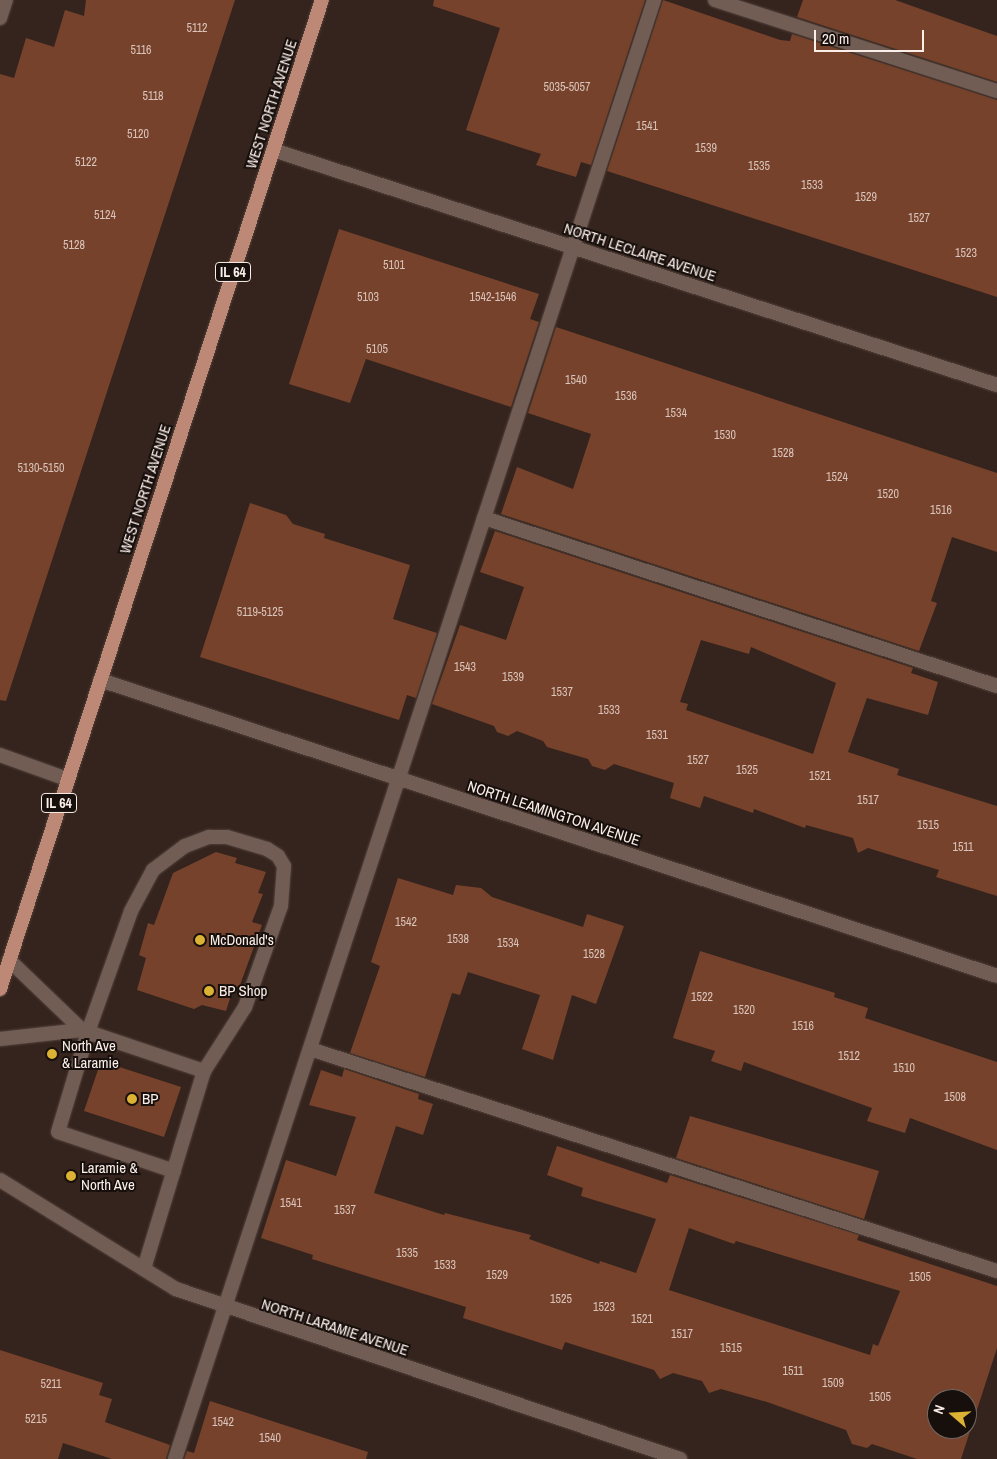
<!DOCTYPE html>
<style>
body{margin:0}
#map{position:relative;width:997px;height:1459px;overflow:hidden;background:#35241d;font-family:"Archivo Narrow",sans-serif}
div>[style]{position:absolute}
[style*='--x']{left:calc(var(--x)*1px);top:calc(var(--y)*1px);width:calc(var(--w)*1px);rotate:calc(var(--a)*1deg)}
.building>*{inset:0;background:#76422b}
.roads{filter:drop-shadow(0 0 1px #52433d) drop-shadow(0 0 1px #52433d)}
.service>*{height:14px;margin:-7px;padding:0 7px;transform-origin:7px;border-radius:7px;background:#715d54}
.minor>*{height:14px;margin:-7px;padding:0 7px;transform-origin:7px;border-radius:7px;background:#715d54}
.tertiary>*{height:14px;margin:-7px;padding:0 7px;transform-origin:7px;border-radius:7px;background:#715d54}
.primary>*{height:14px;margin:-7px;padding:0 7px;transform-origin:7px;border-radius:7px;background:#be8877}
.dots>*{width:14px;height:14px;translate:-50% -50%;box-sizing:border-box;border:2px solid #170f0c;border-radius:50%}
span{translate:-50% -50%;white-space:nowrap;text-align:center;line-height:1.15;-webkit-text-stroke:4px #170f0c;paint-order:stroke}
.number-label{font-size:12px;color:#dac3ba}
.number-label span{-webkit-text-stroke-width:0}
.shield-label span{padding:1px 4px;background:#170f0c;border:1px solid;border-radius:4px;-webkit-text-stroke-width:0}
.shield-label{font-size:14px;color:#fbeee9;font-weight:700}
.street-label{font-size:15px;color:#fbeee9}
.poi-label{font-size:15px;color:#fbeee9}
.left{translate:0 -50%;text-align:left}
.north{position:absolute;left:927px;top:1389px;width:50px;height:50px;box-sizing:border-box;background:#170f0c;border:1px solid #726864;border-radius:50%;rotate:289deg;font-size:14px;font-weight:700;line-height:20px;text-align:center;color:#fbeee9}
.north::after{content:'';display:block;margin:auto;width:18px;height:22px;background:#dbb233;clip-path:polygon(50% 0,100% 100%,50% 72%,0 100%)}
.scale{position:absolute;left:814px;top:30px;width:110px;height:22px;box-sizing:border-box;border:2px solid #fbeee9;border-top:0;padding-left:6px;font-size:15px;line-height:18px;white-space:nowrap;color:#fbeee9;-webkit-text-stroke:4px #170f0c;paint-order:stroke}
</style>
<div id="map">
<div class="building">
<i style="clip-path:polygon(86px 0,235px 0,6px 701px,0 700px,0 74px,14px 78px,26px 38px,54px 47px,65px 10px,84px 16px)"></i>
<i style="clip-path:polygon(434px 0,645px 0,591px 165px,581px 162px,576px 177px,536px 165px,541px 154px,466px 130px,500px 28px,433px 6px)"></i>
<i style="clip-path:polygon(663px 0,780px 40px,790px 41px,792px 34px,997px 100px,997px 297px,607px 171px)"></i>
<i style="clip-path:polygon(803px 0,895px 0,997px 36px,997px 82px,797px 17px)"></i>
<i style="clip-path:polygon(339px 229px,539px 294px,530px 319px,539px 322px,511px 407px,366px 359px,350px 403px,289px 384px)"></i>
<i style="clip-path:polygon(556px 327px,997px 473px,997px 552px,952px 537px,931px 601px,937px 603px,919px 651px,501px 514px,517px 467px,573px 489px,591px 434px,528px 413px)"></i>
<i style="clip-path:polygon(250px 503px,286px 515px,293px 524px,325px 534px,324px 538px,410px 565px,393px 619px,437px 633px,416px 698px,407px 695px,399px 720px,200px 657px)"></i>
<i style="clip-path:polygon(evenodd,495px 531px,913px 668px,911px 673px,938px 682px,928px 715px,867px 698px,848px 752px,899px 769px,897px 775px,997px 806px,997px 896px,936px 877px,939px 870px,868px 848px,858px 853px,853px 838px,806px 825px,805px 828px,754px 809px,753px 813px,704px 796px,700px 808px,670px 798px,674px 783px,614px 764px,605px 770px,592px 766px,588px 759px,547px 747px,543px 741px,517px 731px,508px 736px,497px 732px,494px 726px,432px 704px,460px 625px,506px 640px,524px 587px,480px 572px,495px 531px,701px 640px,749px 654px,751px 647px,836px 683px,813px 754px,686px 710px,688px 704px,680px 702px,701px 640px)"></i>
<i style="clip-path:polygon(216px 852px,237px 858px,235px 863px,266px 872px,258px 893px,263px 894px,252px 922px,262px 925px,240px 985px,233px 989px,226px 1011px,202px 1005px,194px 1009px,137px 990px,146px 958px,139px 955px,148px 923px,154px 925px,173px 873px)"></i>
<i style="clip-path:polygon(398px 878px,453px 895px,456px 885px,481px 888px,492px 897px,583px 927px,587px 914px,624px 926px,596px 1004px,572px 995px,553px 1060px,522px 1049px,540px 995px,468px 972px,460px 995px,452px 993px,425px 1077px,350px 1053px,380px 966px,371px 962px)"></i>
<i style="clip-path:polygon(700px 951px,835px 993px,834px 997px,868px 1008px,865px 1018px,997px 1062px,997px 1150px,910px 1118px,905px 1133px,867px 1121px,872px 1108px,744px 1062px,741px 1071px,711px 1061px,715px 1051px,673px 1038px)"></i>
<i style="clip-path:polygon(101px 1061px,181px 1087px,164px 1137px,84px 1111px)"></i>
<i style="clip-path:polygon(evenodd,344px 1069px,419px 1094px,418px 1099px,433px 1104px,423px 1135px,396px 1126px,374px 1193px,444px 1215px,445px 1213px,531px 1235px,529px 1239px,599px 1264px,600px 1261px,636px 1273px,656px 1219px,581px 1196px,583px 1188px,547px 1175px,557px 1146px,667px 1183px,670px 1175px,859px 1235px,857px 1240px,997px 1286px,997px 1348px,961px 1459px,917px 1459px,872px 1444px,867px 1448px,852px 1444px,846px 1430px,767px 1402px,721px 1389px,709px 1393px,702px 1381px,673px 1373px,660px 1379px,654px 1370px,565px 1342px,562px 1350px,463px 1318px,466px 1307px,312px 1259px,313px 1255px,261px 1238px,286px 1160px,336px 1176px,356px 1117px,309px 1105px,321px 1070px,342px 1077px,344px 1069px,689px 1228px,734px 1244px,736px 1241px,900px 1291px,878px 1346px,873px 1344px,870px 1355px,669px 1290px,689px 1228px,344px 1069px,937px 1399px,967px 1399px,967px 1429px,937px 1429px,937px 1399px)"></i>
<i style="clip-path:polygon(690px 1116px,879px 1171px,864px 1219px,676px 1158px)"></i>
<i style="clip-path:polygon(0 1350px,103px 1383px,99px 1395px,112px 1399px,105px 1422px,170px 1445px,166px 1459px,112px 1459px,63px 1443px,58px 1459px,0 1459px)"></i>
<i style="clip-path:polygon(210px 1401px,368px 1452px,366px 1459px,184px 1459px,187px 1451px,194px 1453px)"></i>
</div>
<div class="roads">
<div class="service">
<i style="--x:715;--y:0;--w:296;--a:17.9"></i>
<i style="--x:0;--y:18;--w:19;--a:-72"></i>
<i style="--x:484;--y:518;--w:540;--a:18.13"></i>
<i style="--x:0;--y:755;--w:71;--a:19.7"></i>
<i style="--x:9;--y:960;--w:101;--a:43.8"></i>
<i style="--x:82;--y:1030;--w:129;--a:18.6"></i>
<i style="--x:204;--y:1071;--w:207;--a:106.9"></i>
<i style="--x:0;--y:1039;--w:82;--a:-6.3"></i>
<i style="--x:310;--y:1049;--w:722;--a:17.91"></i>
<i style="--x:174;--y:1171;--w:122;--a:-161.4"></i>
<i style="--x:58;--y:1132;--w:104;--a:-73.3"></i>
<i style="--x:88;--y:1032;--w:128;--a:-70.4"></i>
<i style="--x:131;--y:911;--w:47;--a:-61.8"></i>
<i style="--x:153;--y:870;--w:40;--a:-37"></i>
<i style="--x:185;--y:846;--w:26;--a:-21"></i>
<i style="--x:209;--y:837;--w:18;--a:0"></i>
<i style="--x:227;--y:837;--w:42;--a:16.7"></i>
<i style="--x:267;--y:849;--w:13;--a:32"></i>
<i style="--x:278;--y:856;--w:12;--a:59"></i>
<i style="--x:284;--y:866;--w:40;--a:94.3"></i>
<i style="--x:281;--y:906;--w:107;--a:109.6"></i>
<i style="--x:245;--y:1007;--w:76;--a:122.6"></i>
<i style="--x:175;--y:1459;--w:1536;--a:-71.82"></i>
</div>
<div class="minor">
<i style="--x:273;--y:150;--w:761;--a:17.98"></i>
<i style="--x:100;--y:680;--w:945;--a:18.26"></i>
</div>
<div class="tertiary">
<i style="--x:0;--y:1180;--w:207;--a:31.8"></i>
<i style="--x:176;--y:1289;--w:532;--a:18.64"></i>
</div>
<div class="primary">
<i style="--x:0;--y:989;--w:1040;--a:-71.97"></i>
</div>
</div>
<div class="dots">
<i style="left:200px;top:940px;background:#dbb233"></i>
<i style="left:209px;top:991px;background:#dbb233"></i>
<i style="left:52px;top:1054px;background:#dbb233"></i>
<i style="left:132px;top:1099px;background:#dbb233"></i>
<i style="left:71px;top:1176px;background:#dbb233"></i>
</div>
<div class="number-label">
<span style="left:197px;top:29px">5112</span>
<span style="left:141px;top:51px">5116</span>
<span style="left:567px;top:88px">5035-5057</span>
<span style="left:153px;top:97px">5118</span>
<span style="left:647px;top:127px">1541</span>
<span style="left:138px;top:135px">5120</span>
<span style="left:706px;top:149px">1539</span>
<span style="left:86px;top:163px">5122</span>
<span style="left:759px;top:167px">1535</span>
<span style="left:812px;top:186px">1533</span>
<span style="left:866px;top:198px">1529</span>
<span style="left:105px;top:216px">5124</span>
<span style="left:919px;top:219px">1527</span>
<span style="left:74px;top:246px">5128</span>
<span style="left:966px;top:254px">1523</span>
<span style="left:394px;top:266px">5101</span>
<span style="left:368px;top:298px">5103</span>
<span style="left:493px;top:298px">1542-1546</span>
<span style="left:377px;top:350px">5105</span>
<span style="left:576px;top:381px">1540</span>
<span style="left:626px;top:397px">1536</span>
<span style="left:676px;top:414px">1534</span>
<span style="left:725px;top:436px">1530</span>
<span style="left:783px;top:454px">1528</span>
<span style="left:41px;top:469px">5130-5150</span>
<span style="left:837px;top:478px">1524</span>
<span style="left:888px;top:495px">1520</span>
<span style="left:941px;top:511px">1516</span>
<span style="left:260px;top:613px">5119-5125</span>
<span style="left:465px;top:668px">1543</span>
<span style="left:513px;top:678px">1539</span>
<span style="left:562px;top:693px">1537</span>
<span style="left:609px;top:711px">1533</span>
<span style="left:657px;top:736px">1531</span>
<span style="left:698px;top:761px">1527</span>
<span style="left:747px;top:771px">1525</span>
<span style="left:820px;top:777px">1521</span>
<span style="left:868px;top:801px">1517</span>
<span style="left:928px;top:826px">1515</span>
<span style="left:963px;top:848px">1511</span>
<span style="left:406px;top:923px">1542</span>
<span style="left:458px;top:940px">1538</span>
<span style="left:508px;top:944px">1534</span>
<span style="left:594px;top:955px">1528</span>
<span style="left:702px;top:998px">1522</span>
<span style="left:744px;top:1011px">1520</span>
<span style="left:803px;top:1027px">1516</span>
<span style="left:849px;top:1057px">1512</span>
<span style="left:904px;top:1069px">1510</span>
<span style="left:955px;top:1098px">1508</span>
<span style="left:291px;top:1204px">1541</span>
<span style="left:345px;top:1211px">1537</span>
<span style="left:407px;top:1254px">1535</span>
<span style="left:445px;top:1266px">1533</span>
<span style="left:497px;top:1276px">1529</span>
<span style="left:920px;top:1278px">1505</span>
<span style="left:561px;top:1300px">1525</span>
<span style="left:604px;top:1308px">1523</span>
<span style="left:642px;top:1320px">1521</span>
<span style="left:682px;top:1335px">1517</span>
<span style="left:731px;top:1349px">1515</span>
<span style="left:793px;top:1372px">1511</span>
<span style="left:833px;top:1384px">1509</span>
<span style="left:51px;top:1385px">5211</span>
<span style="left:880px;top:1398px">1505</span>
<span style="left:36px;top:1420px">5215</span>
<span style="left:223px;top:1423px">1542</span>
<span style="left:270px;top:1439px">1540</span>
</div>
<div class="shield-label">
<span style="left:233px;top:272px">IL 64</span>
<span style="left:59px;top:803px">IL 64</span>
</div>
<div class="street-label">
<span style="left:271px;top:104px;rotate:-72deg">WEST NORTH AVENUE</span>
<span style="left:640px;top:252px;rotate:18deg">NORTH LECLAIRE AVENUE</span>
<span style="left:145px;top:489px;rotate:-72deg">WEST NORTH AVENUE</span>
<span style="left:554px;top:813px;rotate:18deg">NORTH LEAMINGTON AVENUE</span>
<span style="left:335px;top:1327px;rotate:18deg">NORTH LARAMIE AVENUE</span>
</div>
<div class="poi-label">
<span class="left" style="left:210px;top:940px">McDonald's</span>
<span class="left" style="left:219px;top:991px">BP Shop</span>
<span class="left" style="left:62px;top:1054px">North Ave<br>&amp; Laramie</span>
<span class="left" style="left:142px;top:1099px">BP</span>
<span class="left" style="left:81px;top:1176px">Laramie &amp;<br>North Ave</span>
</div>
<div class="north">N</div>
<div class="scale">20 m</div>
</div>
